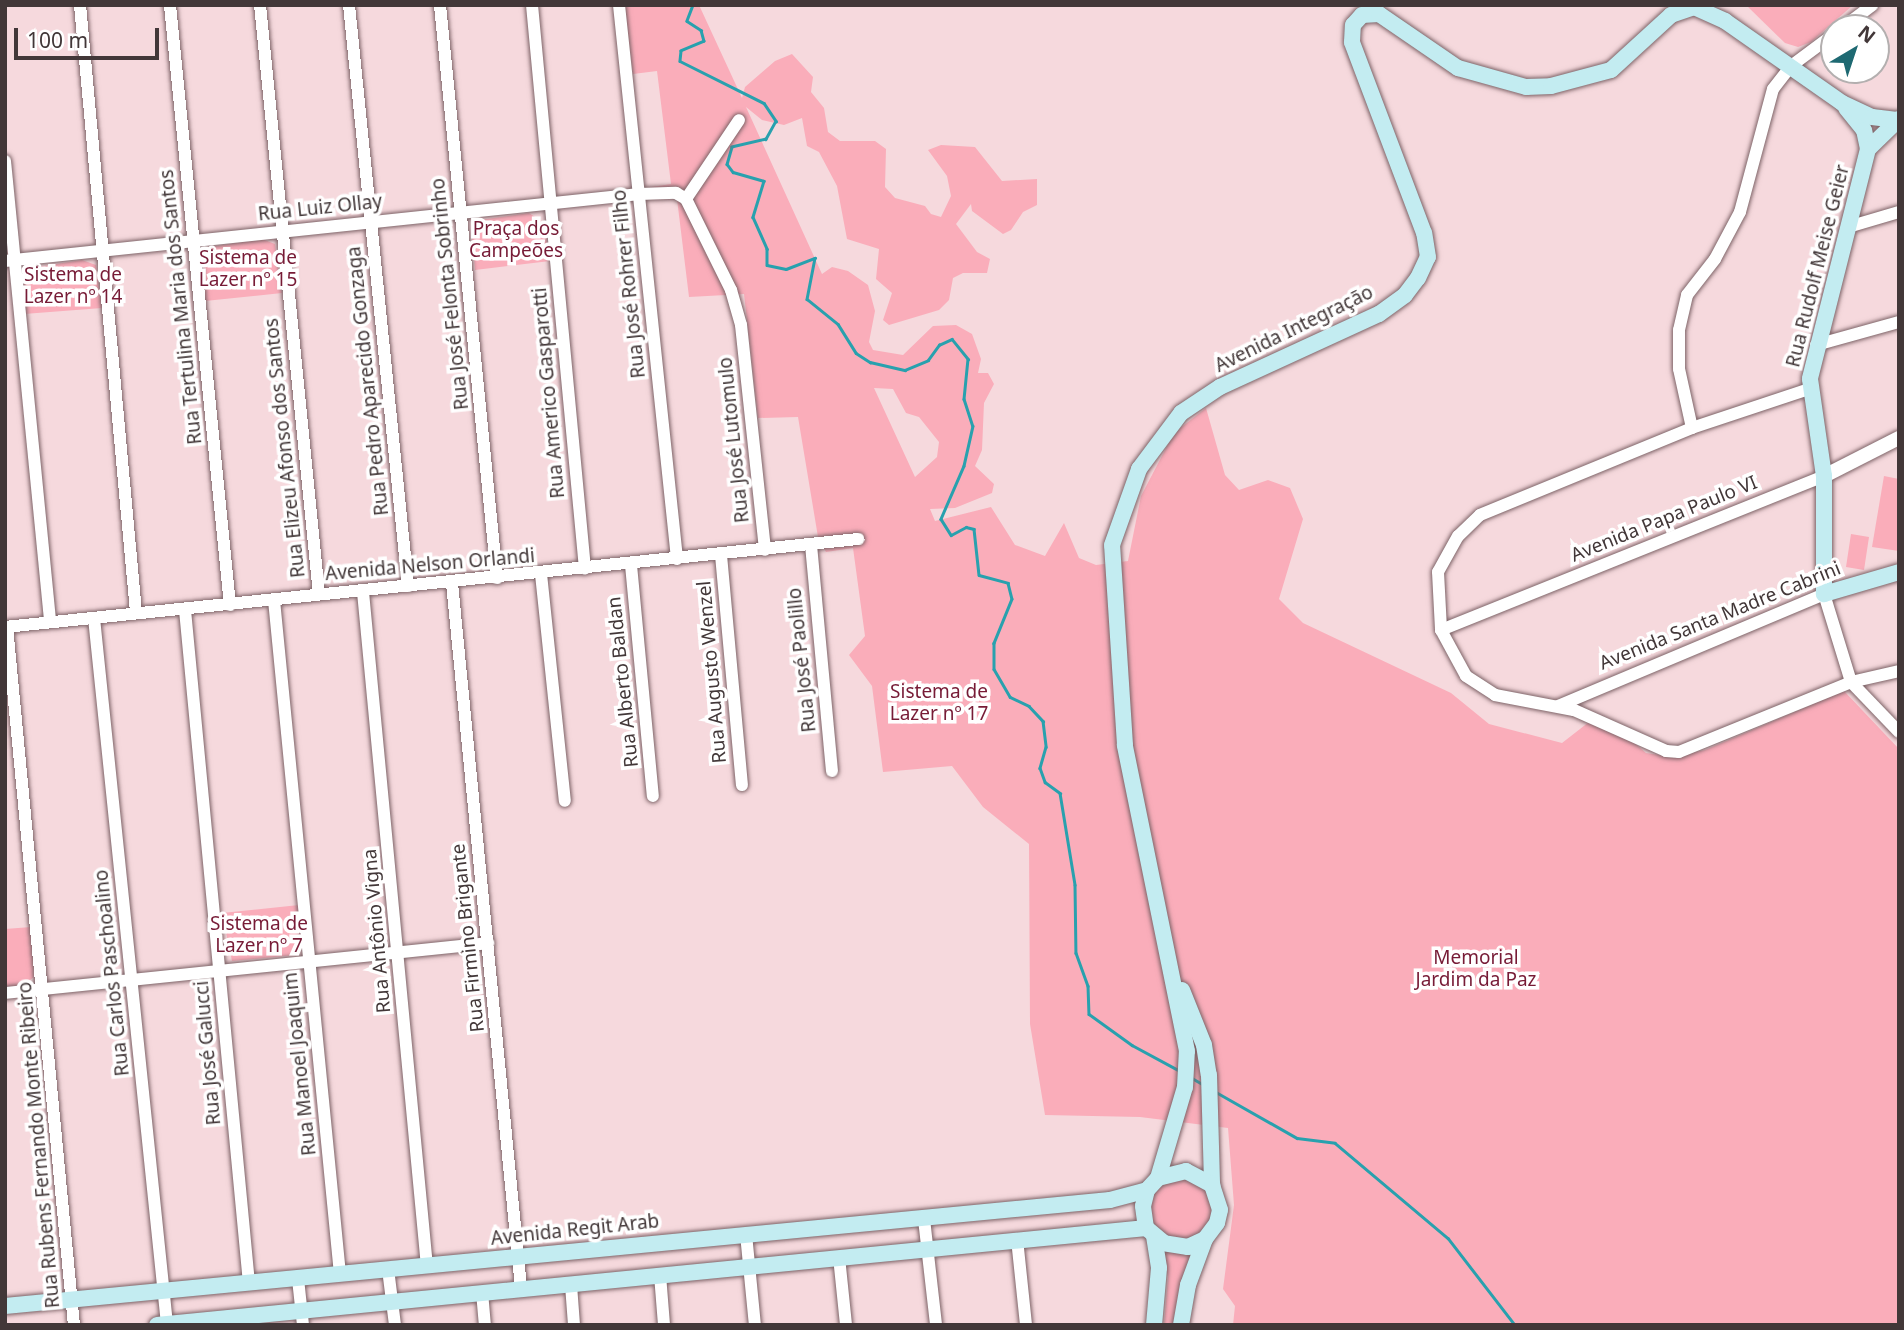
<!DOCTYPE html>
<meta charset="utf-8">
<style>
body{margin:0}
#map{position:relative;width:1904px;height:1330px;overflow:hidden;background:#f6d9dd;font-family:"Noto Sans",sans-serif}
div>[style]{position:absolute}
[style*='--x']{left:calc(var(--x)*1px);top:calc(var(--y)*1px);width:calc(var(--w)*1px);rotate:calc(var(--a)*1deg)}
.green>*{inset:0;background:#faadba}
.round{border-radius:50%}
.stream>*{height:2.5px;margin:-1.25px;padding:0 1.25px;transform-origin:1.25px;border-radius:1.25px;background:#28a1ae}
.roads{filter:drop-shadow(0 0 2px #7d6367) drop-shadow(0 0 2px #7d6367)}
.minor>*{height:12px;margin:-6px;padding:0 6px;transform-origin:6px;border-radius:6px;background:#fff}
.tertiary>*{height:14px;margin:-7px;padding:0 7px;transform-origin:7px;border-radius:7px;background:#fff}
.secondary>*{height:16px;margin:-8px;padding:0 8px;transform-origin:8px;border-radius:8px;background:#c3ecf1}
span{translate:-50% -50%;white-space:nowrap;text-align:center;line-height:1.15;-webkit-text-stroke:7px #fff;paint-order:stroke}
.street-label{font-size:19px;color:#423738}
.park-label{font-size:19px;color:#771b36}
.frame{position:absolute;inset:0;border:7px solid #423738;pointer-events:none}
.north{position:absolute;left:1820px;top:14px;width:70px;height:70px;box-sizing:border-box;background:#fff;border:2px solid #b3afaf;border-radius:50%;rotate:39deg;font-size:19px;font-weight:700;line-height:28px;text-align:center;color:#423738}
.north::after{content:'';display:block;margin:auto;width:24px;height:32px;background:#1e6972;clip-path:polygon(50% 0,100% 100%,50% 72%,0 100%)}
.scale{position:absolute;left:14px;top:28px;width:145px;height:32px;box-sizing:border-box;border:4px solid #423738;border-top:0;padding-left:9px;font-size:21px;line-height:24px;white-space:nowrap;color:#423738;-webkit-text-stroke:5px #fff;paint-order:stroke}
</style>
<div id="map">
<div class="green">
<i style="clip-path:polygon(evenodd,624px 5px,699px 5px,742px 98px,745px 87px,775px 61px,792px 54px,813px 77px,811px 92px,824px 108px,828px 132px,840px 141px,875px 141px,886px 149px,885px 187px,895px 198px,925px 206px,931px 214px,941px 217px,951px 196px,947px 176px,928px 150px,941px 145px,975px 147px,1002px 181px,1037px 179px,1037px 205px,1023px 212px,1011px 230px,1003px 234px,972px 211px,971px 204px,956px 224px,977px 252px,990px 259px,987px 273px,963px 273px,953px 278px,949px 300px,939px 310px,889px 325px,883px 320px,892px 293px,876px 279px,879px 249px,847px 239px,837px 186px,819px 152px,807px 146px,802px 118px,784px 125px,762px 120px,746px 107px,822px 274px,832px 267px,848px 271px,868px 285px,875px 311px,869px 342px,873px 350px,903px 355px,933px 326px,956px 325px,972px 334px,981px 359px,978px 373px,988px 373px,994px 384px,984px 403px,982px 450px,975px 466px,994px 484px,992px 493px,955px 508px,930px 509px,935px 521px,991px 507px,1015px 545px,1045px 556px,1064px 523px,1079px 558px,1096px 565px,1128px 561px,1141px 496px,1174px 433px,1206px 408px,1225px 475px,1239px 490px,1268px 480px,1290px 488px,1303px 519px,1279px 599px,1303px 623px,1451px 693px,1489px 724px,1562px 743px,1589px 722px,1624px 734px,1646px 753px,1673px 757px,1705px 750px,1844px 691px,1899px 749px,1899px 1325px,1233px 1325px,1235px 1306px,1223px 1289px,1234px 1205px,1228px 1128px,1140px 1117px,1045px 1115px,1030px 1024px,1029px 844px,983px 807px,952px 766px,883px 772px,872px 686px,849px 655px,865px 636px,853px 548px,826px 552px,818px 537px,798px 417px,758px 418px,744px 294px,689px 297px,677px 199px,645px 200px,645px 188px,671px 184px,657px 71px,633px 74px,624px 5px,874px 388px,893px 389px,906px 413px,919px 417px,939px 442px,937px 457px,915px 477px,874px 388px)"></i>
<i style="clip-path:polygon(1746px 5px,1853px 5px,1811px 42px,1798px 47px,1785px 43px)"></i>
<i style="clip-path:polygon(529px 213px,544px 223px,550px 261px,475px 270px,471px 226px,479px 220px)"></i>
<i style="clip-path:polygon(262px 239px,275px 244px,282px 293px,205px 301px,203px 248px)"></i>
<i style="clip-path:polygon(82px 260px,96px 265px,102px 308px,24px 314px,24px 269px)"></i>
<i style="clip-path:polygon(1884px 476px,1899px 479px,1899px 551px,1872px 547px)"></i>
<i style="clip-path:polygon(1851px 534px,1869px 537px,1864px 570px,1846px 567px)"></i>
<i style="clip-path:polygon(299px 905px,303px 940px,296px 955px,232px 961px,222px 913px)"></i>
<i style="clip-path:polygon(31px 927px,34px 977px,22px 986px,5px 988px,5px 929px)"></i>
<i class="round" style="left:1150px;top:1178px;width:62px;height:62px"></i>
<i style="clip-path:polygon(1161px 1246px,1194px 1249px,1181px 1282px,1175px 1325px,1164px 1325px,1168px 1277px)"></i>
</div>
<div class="stream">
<i style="--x:693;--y:5;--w:17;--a:111"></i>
<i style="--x:687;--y:21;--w:17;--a:33"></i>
<i style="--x:701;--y:30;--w:11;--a:75"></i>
<i style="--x:704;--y:41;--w:25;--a:157"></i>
<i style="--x:681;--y:51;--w:10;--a:96"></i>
<i style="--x:680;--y:61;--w:94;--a:26.6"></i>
<i style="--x:764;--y:103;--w:22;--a:56"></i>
<i style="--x:776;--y:121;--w:21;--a:119"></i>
<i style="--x:766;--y:139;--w:35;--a:167"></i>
<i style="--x:732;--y:147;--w:18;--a:106"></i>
<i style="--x:727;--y:164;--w:10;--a:53"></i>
<i style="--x:733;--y:172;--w:32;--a:16"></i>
<i style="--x:764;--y:181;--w:38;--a:107"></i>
<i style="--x:753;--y:217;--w:35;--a:66"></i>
<i style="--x:767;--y:249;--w:16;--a:90"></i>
<i style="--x:767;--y:265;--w:19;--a:12"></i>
<i style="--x:786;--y:269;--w:31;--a:-21"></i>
<i style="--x:815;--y:258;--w:42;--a:101"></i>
<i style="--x:807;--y:299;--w:40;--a:39"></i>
<i style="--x:838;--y:324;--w:34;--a:58"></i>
<i style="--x:856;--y:353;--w:17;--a:33"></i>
<i style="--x:870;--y:362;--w:36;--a:13"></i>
<i style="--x:905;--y:370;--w:25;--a:-23"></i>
<i style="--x:928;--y:360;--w:19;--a:-54"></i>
<i style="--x:939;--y:345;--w:14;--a:-25"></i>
<i style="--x:952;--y:339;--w:26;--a:51"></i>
<i style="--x:968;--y:359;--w:40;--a:95.7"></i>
<i style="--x:964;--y:399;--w:28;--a:72"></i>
<i style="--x:973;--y:426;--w:41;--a:102.7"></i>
<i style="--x:964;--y:466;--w:58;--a:113.5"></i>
<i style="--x:941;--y:519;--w:19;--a:58"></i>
<i style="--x:951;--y:535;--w:17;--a:-28"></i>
<i style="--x:966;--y:527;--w:8;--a:14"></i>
<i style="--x:974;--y:529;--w:46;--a:83.8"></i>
<i style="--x:979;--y:575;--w:30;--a:15"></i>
<i style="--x:1008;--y:583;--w:16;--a:76"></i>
<i style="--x:1012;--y:599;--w:48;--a:112.2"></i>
<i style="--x:994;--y:643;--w:26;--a:90"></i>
<i style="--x:994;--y:669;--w:32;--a:60"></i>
<i style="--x:1010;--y:697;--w:21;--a:25"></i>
<i style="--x:1029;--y:706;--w:21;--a:47"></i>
<i style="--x:1043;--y:721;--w:26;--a:83"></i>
<i style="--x:1046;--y:747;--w:22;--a:106"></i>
<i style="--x:1040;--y:768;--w:15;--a:70"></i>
<i style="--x:1045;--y:782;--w:19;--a:36"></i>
<i style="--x:1060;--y:793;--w:93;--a:80.7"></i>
<i style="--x:1075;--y:885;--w:68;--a:89.2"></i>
<i style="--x:1076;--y:953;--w:35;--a:70"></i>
<i style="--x:1088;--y:986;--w:28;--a:88"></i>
<i style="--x:1089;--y:1014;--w:53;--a:35.8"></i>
<i style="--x:1132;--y:1045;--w:55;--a:28.4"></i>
<i style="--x:1192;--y:1078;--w:14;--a:30"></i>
<i style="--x:1216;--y:1092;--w:93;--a:29.6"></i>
<i style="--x:1297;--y:1138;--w:38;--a:7"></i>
<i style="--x:1335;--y:1143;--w:148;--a:40.1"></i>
<i style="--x:1448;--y:1238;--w:110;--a:52.4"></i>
</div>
<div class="roads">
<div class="minor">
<i style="--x:80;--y:5;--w:610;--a:84.73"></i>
<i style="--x:170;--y:5;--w:603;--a:84.29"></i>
<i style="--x:260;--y:5;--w:592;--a:84.28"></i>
<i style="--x:349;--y:5;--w:584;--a:84.2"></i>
<i style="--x:440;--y:5;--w:576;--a:84.32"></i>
<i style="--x:532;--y:5;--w:566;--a:84.63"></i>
<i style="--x:619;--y:5;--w:557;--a:84.02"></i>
<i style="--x:1842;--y:28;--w:38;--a:-37"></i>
<i style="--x:5;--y:161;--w:463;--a:84.4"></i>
<i style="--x:686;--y:199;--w:102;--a:63.7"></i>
<i style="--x:731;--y:290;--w:36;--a:74"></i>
<i style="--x:741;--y:325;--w:226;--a:83.9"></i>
<i style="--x:686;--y:199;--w:95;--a:-56.1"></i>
<i style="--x:1848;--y:227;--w:53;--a:-16.4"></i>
<i style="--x:5;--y:261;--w:638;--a:-6.03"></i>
<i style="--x:639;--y:194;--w:37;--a:-2"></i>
<i style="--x:676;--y:193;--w:12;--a:31"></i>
<i style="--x:1816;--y:345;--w:86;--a:-15.5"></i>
<i style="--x:1812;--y:388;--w:126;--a:161.6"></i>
<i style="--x:1692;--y:428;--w:229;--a:157.7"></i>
<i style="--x:1480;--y:515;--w:30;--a:136"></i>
<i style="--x:1458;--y:536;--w:41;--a:119.1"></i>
<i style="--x:1438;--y:572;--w:58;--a:87"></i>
<i style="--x:1441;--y:630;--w:52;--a:61.5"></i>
<i style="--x:1466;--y:676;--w:35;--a:33"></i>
<i style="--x:1495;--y:695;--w:80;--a:10.8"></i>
<i style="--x:1574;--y:710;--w:101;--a:24"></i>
<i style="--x:1666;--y:751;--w:13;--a:4"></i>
<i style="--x:1679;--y:752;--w:186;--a:-22.1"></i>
<i style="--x:1851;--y:682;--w:49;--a:-12.9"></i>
<i style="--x:1692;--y:428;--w:60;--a:-102.4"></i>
<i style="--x:1679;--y:369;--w:39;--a:-90"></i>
<i style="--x:1679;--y:330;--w:36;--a:-77"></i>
<i style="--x:1687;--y:295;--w:46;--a:-52.1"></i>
<i style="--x:1715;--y:259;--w:53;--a:-62"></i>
<i style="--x:1740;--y:212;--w:127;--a:-75"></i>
<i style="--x:1773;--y:89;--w:29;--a:-52"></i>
<i style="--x:1791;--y:66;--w:54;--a:-36.7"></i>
<i style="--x:811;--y:545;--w:227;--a:84.7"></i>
<i style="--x:721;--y:555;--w:231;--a:84.8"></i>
<i style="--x:631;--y:565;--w:232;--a:84.6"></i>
<i style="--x:541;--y:574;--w:228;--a:84"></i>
<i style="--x:452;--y:583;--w:708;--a:84.41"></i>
<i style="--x:363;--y:592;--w:677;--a:84.58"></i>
<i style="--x:274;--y:600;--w:677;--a:84.41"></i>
<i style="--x:185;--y:610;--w:676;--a:84.57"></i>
<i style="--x:94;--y:618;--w:710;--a:84.1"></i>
<i style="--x:5;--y:627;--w:858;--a:-5.89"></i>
<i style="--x:7;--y:627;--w:701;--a:84.52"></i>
<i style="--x:1441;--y:630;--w:413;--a:-21.9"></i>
<i style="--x:1558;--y:706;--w:289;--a:-22.8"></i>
<i style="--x:1824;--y:594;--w:92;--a:72.9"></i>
<i style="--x:1851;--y:682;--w:69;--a:46.2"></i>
<i style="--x:5;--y:993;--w:486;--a:-5.9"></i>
<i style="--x:924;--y:1219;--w:107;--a:83.5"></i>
<i style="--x:746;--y:1234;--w:91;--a:84.4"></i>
<i style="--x:1017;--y:1239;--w:86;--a:84"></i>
<i style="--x:839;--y:1257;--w:68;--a:84.1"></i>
<i style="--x:388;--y:1269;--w:56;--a:82.9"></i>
<i style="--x:660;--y:1275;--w:50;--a:85.4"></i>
<i style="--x:298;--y:1279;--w:46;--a:83.8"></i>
<i style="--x:571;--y:1285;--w:40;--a:85.7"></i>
<i style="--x:482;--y:1292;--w:33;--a:85"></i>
</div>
<div class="tertiary">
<i style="--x:1824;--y:476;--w:84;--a:-26.9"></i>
</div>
<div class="secondary">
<i style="--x:1846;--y:108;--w:28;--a:51"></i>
<i style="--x:1864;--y:130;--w:19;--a:78"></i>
<i style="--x:1899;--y:119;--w:43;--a:135.9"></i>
<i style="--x:1868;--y:149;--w:237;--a:104.2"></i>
<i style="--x:1810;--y:379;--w:98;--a:81.8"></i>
<i style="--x:1824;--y:476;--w:118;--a:90"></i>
<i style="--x:1824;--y:594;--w:78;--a:-16.3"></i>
<i style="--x:1182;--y:990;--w:59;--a:68.2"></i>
<i style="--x:1204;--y:1045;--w:30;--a:81"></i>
<i style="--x:1209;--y:1075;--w:110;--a:88.4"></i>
<i style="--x:1158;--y:1178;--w:29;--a:-14"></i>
<i style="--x:1186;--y:1171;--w:30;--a:28"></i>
<i style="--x:1212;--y:1185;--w:26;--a:72"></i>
<i style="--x:1220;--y:1210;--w:13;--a:103"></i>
<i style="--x:1217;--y:1223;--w:20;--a:127"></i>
<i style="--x:1205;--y:1239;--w:19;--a:155"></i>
<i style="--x:1188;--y:1247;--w:24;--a:-171"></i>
<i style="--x:1164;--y:1243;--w:23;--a:-140"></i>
<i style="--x:1146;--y:1228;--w:22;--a:-98"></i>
<i style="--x:1143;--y:1206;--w:16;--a:-76"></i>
<i style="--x:1147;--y:1190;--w:16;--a:-47"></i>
<i style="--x:1158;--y:1178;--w:95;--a:-73.5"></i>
<i style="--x:1185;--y:1087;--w:36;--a:-87"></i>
<i style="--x:1187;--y:1051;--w:312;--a:-101.5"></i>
<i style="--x:1125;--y:745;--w:200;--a:-93.7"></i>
<i style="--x:1112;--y:545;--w:81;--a:-70.4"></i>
<i style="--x:1139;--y:469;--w:70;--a:-53.1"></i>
<i style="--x:1181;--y:413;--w:47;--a:-33.7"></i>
<i style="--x:1220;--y:387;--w:175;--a:-24.7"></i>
<i style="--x:1379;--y:314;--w:32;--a:-36"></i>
<i style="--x:1405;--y:295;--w:21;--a:-53"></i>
<i style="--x:1418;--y:278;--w:23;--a:-65"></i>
<i style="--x:1428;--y:257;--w:24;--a:-99"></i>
<i style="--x:1424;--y:233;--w:204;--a:-110.7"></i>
<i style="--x:1352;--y:42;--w:17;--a:-87"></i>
<i style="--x:1353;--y:25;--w:13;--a:-48"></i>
<i style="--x:1362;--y:15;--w:17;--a:-3"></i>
<i style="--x:1379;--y:14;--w:96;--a:34.4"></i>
<i style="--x:1458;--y:68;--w:71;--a:15.6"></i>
<i style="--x:1526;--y:87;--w:25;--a:-2"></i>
<i style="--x:1551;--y:86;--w:62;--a:-14.9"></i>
<i style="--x:1611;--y:70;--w:81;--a:-42.5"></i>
<i style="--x:1671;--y:15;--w:24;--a:-19"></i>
<i style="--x:1694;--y:7;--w:34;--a:24"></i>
<i style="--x:1725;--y:21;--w:143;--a:35"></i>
<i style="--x:1842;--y:103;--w:33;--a:25"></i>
<i style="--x:1872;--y:117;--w:25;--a:7"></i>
<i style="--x:1154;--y:1236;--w:32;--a:81"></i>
<i style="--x:1159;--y:1268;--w:57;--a:95"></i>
<i style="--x:5;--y:1306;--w:1110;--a:-5.48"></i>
<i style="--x:1110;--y:1200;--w:38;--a:-15"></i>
<i style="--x:157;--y:1325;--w:994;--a:-5.6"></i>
<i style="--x:1181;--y:1325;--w:41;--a:-80.1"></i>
<i style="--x:1188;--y:1285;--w:49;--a:-69.7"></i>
</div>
</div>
<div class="street-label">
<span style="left:320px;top:208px;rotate:-6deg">Rua Luiz Ollay</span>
<span style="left:1818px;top:266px;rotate:-76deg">Rua Rudolf Meise Geier</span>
<span style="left:629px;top:284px;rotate:-96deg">Rua José Rohrer Filho</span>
<span style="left:450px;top:294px;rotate:-96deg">Rua José Felonta Sobrinho</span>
<span style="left:181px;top:307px;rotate:-96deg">Rua Tertulina Maria dos Santos</span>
<span style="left:1294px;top:329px;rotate:-26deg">Avenida Integração</span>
<span style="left:368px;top:381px;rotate:-96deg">Rua Pedro Aparecido Gonzaga</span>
<span style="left:549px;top:393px;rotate:-95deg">Rua Americo Gasparotti</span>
<span style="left:734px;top:440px;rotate:-96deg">Rua José Lutomulo</span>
<span style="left:285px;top:448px;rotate:-96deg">Rua Elizeu Afonso dos Santos</span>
<span style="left:1664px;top:519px;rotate:-22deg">Avenida Papa Paulo VI</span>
<span style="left:430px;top:565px;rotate:-5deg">Avenida Nelson Orlandi</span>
<span style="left:1720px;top:616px;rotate:-22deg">Avenida Santa Madre Cabrini</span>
<span style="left:802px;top:660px;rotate:-96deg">Rua José Paolillo</span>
<span style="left:712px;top:672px;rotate:-95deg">Rua Augusto Wenzel</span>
<span style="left:623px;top:682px;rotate:-96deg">Rua Alberto Baldan</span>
<span style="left:377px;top:931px;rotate:-95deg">Rua Antônio Vigna</span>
<span style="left:468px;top:938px;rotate:-96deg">Rua Firmino Brigante</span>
<span style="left:112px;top:973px;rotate:-96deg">Rua Carlos Paschoalino</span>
<span style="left:208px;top:1053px;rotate:-95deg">Rua José Galucci</span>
<span style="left:300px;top:1064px;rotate:-96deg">Rua Manoel Joaquim</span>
<span style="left:39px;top:1145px;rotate:-95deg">Rua Rubens Fernando Monte Ribeiro</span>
<span style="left:575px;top:1230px;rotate:-6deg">Avenida Regit Arab</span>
</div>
<div class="park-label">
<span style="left:516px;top:240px">Praça dos<br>Campeões</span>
<span style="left:248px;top:269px">Sistema de<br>Lazer nº 15</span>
<span style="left:73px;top:286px">Sistema de<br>Lazer nº 14</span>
<span style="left:939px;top:703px">Sistema de<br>Lazer nº 17</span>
<span style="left:259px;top:935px">Sistema de<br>Lazer nº 7</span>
<span style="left:1476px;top:969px">Memorial<br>Jardim da Paz</span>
</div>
<div class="frame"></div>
<div class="north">N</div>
<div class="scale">100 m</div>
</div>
